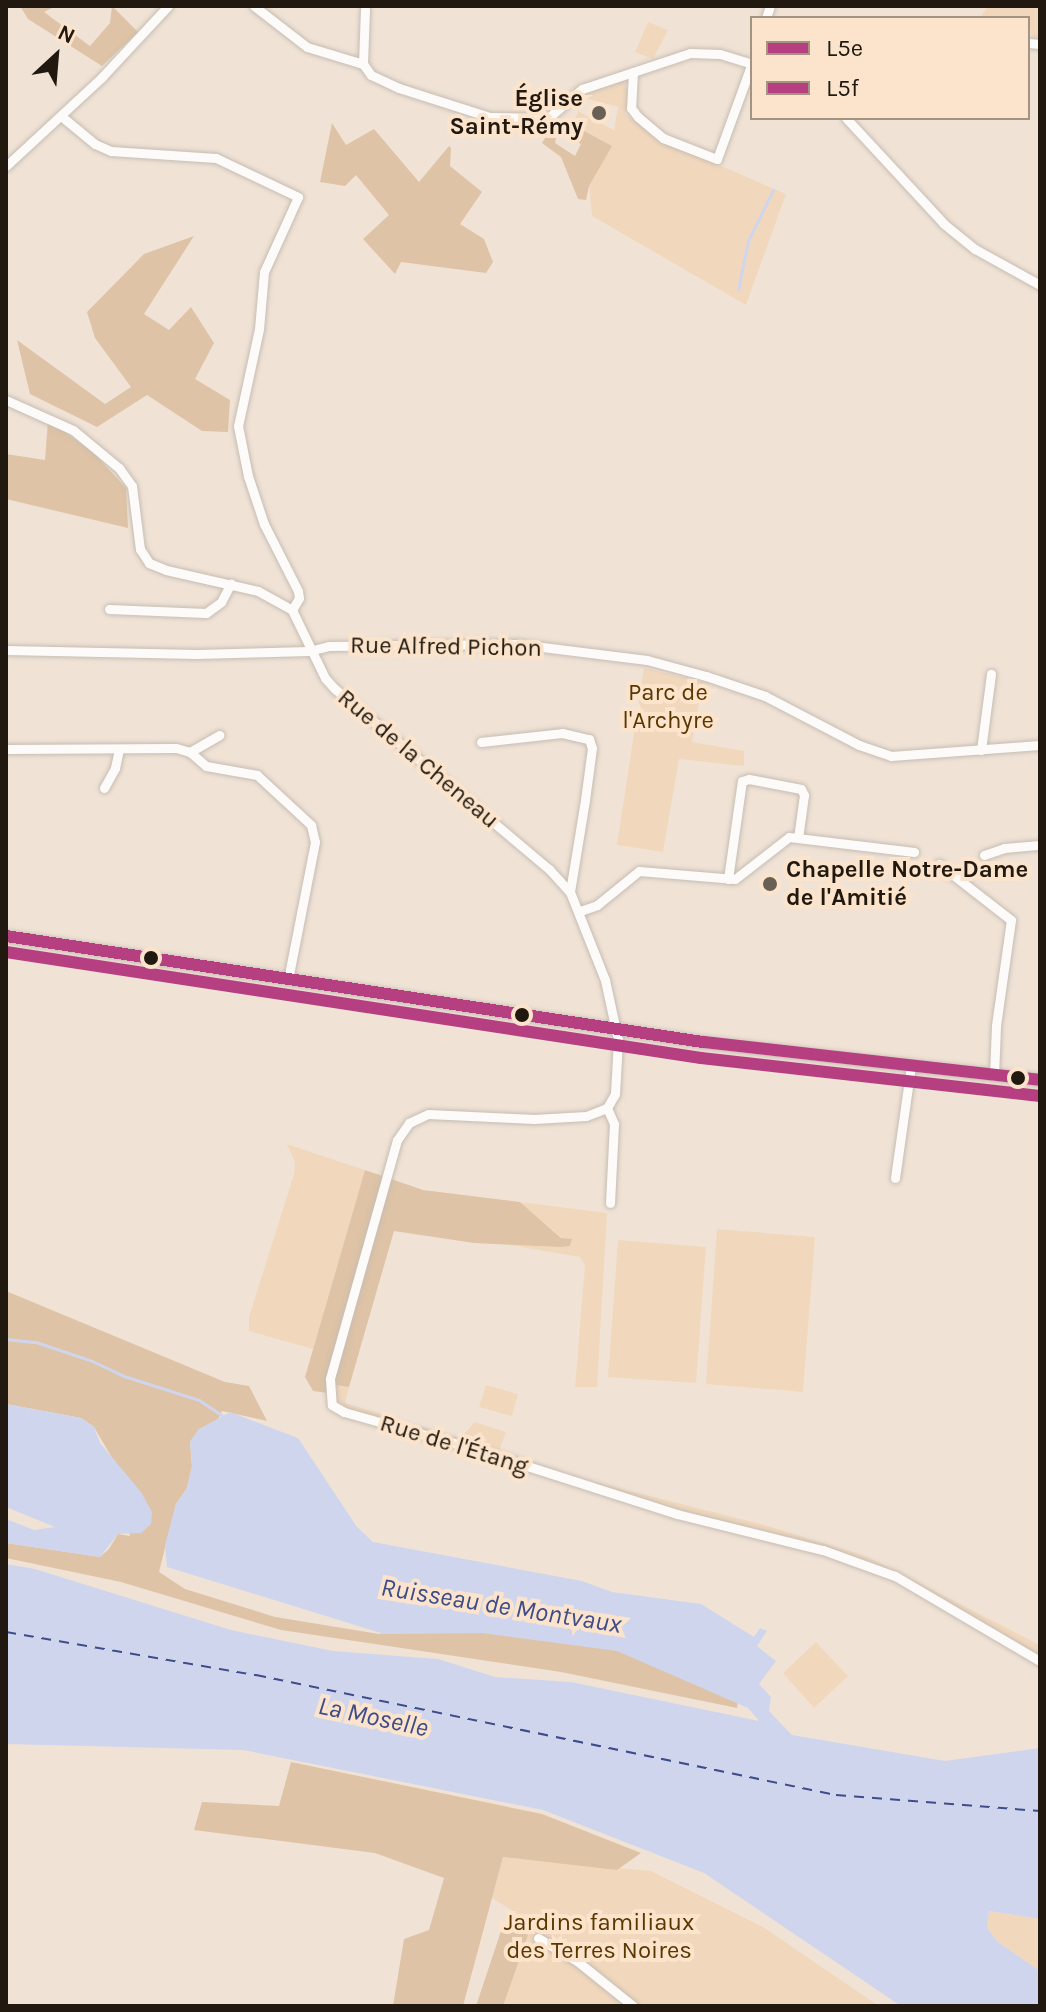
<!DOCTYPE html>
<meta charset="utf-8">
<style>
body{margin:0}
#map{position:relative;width:1046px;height:2012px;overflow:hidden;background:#f0e3d6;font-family:Karla,sans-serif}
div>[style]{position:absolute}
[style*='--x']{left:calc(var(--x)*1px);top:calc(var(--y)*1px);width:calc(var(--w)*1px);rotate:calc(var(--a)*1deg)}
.green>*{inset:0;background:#f1d8bd}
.forest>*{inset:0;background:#dec3a6}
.water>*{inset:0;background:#d0d5ee}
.stream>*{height:3px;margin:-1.5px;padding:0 1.5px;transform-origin:1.5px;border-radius:1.5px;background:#d0d5ee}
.ferry>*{height:2px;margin-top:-1px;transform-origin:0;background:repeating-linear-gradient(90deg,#3e4c89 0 10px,transparent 0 18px)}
.roads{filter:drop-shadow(0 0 2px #c7bdb3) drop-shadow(0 0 2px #c7bdb3)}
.minor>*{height:9px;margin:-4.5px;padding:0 4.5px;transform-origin:4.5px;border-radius:4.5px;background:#fdfbf9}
.major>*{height:11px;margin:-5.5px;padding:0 5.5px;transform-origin:5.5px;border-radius:5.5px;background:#fdfbf9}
.bus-1>*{height:12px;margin:-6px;padding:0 6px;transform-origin:6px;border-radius:6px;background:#b63f82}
.bus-2>*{height:12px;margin:-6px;padding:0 6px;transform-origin:6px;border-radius:6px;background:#b63f82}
.dots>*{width:22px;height:22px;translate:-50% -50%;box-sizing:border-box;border:4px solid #fbe4cb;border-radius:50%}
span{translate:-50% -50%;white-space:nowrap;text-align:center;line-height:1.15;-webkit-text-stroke:8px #fbe4cb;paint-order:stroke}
.poi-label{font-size:24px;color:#211910;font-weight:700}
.right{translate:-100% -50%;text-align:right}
.left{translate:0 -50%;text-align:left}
.street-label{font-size:24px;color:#211910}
.park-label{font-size:24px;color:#5b3700}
.water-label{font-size:26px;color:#3e4c89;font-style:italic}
.frame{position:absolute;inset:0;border:8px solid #211910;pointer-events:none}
.legend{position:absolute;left:750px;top:16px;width:280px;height:104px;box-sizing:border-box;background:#fbe4cb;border:2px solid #a49380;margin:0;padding:10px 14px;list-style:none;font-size:24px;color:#211910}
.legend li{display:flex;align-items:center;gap:16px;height:40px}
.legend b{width:40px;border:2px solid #a49380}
.north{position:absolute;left:16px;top:16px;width:80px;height:80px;-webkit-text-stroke:6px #fbe4cb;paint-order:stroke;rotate:26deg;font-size:22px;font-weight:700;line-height:32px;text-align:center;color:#211910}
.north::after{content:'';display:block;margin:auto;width:28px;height:36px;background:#211910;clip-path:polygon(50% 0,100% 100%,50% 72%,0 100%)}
</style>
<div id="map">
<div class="green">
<i style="clip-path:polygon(988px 6px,1040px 6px,1040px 39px,1032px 38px,1028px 18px,980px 18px)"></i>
<i style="clip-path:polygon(648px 22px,668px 30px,653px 59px,635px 52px)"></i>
<i style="clip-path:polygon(624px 80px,629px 98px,625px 114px,661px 140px,786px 194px,746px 305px,592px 216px,589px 186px,611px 146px,573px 125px,578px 111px,614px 130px,618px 107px,581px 97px,615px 81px)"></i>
<i style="clip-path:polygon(644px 668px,708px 683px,699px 703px,692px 742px,744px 751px,744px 766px,679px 759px,663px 852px,617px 845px)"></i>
<i style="clip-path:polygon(287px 1144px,365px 1170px,313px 1349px,249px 1331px,249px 1317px,294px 1174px,295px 1162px)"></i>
<i style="clip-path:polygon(520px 1202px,607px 1213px,597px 1387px,575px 1387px,585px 1265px,580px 1257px,504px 1244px,570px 1246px,572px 1239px,562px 1238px)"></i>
<i style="clip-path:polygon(717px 1229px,815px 1237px,803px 1392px,706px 1384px)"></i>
<i style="clip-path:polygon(618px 1240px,706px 1247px,696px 1383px,608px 1377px)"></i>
<i style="clip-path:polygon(329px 1384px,349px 1387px,345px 1403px,460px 1438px,475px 1422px,506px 1432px,499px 1451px,460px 1439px,459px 1444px,337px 1410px)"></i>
<i style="clip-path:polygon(486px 1385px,518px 1394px,512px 1416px,479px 1407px)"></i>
<i style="clip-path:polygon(586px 1480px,761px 1524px,868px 1557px,1040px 1645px,1040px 1661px,895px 1576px,585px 1485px)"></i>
<i style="clip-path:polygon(816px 1642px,848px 1676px,814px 1708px,783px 1673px)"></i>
<i style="clip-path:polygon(503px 1857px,651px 1871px,763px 1927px,879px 2006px,503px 2006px,530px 1922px,492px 1898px)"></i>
<i style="clip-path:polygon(989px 1911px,1040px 1919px,1040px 1971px,998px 1942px,987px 1928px)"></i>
</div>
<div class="forest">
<i style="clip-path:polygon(20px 6px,56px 6px,44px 12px,90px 46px,110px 23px,112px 6px,138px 32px,102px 66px,28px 19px)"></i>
<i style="clip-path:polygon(556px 121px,559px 122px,555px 143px,575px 156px,581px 144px,567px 136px,573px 125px,612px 146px,589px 186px,586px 200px,578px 199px,561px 157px,542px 143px)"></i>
<i style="clip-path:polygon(332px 123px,346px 145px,374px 129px,419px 182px,449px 146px,451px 148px,450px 166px,482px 192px,460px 224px,484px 239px,493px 262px,486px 273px,401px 262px,395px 274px,363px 239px,389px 215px,356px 175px,345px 186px,320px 182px)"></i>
<i style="clip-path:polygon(194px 236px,144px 314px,169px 330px,191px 307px,214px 343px,195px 379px,230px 400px,228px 432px,202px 431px,147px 395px,97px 427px,30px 394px,17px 340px,105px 404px,131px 387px,95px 338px,87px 312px,144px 254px)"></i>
<i style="clip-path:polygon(48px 420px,94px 453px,126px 488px,128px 528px,6px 499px,6px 454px,45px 460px)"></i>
<i style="clip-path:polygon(365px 1170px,423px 1190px,520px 1202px,561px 1238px,572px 1239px,570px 1246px,561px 1247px,474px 1243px,394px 1231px,349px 1387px,329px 1384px,328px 1393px,313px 1391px,305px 1377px)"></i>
<i style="clip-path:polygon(6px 1291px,225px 1382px,249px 1386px,267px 1421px,222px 1411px,217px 1422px,199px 1429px,190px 1442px,192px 1466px,187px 1488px,176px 1504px,159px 1572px,185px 1589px,275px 1617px,379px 1634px,462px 1618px,598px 1627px,738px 1700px,737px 1708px,561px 1672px,281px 1630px,121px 1582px,6px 1558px,6px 1543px,100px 1557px,109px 1549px,118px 1534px,130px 1536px,115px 1463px,94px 1427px,81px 1418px,6px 1404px)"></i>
<i style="clip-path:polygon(291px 1762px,542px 1814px,641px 1853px,617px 1870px,503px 1857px,463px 2006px,393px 2006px,404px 1939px,429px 1930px,444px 1878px,375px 1853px,194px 1830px,202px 1802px,279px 1806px)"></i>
<i style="clip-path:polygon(518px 1928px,528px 1935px,503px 2006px,476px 2006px,501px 1931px)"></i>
</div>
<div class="water">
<i style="clip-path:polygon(6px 1404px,81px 1418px,94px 1427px,100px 1443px,141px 1492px,152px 1512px,151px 1524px,141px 1533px,118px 1534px,100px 1557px,6px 1543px,6px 1519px,34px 1530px,55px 1527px,6px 1507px)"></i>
<i style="clip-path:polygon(230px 1412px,298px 1438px,357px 1527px,373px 1542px,582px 1581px,612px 1592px,701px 1604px,754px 1637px,760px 1628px,767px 1631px,757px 1646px,776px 1661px,759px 1684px,771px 1697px,769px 1711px,792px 1735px,945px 1761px,1040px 1748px,1040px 1919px,989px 1911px,987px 1928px,998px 1942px,1040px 1971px,1040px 2006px,901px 2006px,704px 1873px,543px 1810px,243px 1750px,6px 1744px,6px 1564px,35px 1569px,231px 1630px,333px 1651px,438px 1659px,495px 1677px,571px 1682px,759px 1721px,748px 1708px,617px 1651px,482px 1633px,384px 1634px,167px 1567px,165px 1545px,176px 1504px,187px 1488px,192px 1466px,190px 1442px,199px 1429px)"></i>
</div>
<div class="stream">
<i style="--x:738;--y:290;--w:50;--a:-78.5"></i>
<i style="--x:748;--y:241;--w:57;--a:-63.9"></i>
<i style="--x:6;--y:1339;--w:30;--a:6"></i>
<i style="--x:36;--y:1342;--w:59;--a:18.7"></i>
<i style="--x:92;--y:1361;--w:38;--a:25"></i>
<i style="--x:127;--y:1377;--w:76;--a:17.7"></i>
<i style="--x:199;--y:1400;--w:27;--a:34"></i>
</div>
<div class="ferry">
<i style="--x:6;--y:1632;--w:254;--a:9.8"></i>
<i style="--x:256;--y:1675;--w:592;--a:11.69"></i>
<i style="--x:836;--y:1795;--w:205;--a:4.5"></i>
</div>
<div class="roads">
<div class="minor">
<i style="--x:254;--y:6;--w:67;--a:37.7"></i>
<i style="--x:307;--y:47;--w:59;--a:16.9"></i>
<i style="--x:365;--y:9;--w:55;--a:92.1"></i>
<i style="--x:363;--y:64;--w:14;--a:54"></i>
<i style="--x:371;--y:75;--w:31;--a:25"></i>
<i style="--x:399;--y:88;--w:96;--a:17.7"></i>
<i style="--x:490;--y:117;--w:58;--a:1"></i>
<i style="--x:548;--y:118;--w:45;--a:-40.5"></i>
<i style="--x:582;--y:89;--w:114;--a:-18.4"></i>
<i style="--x:690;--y:53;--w:30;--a:2"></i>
<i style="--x:720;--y:54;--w:34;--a:17"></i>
<i style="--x:766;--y:18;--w:13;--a:-72"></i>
<i style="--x:1028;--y:43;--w:12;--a:5"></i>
<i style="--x:633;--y:72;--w:36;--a:93"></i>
<i style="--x:631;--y:108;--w:11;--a:52"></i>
<i style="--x:638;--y:117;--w:33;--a:40"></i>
<i style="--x:663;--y:138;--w:58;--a:21.3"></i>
<i style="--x:717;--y:159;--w:102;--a:-70"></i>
<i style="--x:61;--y:116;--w:44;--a:39.5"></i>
<i style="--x:95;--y:144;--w:17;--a:24"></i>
<i style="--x:111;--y:151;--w:105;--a:3.8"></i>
<i style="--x:216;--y:158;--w:91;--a:25.4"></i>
<i style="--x:298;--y:197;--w:82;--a:114.4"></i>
<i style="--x:264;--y:272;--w:57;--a:95"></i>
<i style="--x:259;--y:329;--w:99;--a:102.2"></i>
<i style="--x:238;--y:426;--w:51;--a:78.7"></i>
<i style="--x:248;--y:476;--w:51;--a:71.6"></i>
<i style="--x:264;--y:524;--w:75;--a:63.1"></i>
<i style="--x:298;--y:591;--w:7;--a:82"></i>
<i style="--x:299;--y:598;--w:14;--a:120"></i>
<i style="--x:846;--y:118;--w:144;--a:47.2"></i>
<i style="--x:944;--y:224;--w:40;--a:39"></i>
<i style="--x:975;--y:249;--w:74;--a:29"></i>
<i style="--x:6;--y:166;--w:131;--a:-42.8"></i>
<i style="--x:102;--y:77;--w:97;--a:-47.1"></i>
<i style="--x:6;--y:400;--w:73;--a:24.1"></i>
<i style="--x:73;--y:430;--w:60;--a:39.6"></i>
<i style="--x:119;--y:468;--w:22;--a:54"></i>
<i style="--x:132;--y:486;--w:64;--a:82.8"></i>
<i style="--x:140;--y:549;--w:17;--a:57"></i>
<i style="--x:149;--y:563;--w:18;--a:22"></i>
<i style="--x:166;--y:570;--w:94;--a:12.9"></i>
<i style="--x:258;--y:591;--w:39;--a:29"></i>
<i style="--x:292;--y:610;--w:76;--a:64.1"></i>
<i style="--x:325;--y:678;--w:15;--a:48"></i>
<i style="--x:335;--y:689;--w:280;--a:40.1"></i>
<i style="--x:549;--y:869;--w:31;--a:48"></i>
<i style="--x:570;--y:892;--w:95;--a:68.3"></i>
<i style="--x:605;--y:980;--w:61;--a:77.8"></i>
<i style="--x:618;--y:1040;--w:54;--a:93.2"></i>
<i style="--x:615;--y:1094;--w:16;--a:120"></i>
<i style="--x:109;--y:609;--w:97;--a:2.4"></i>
<i style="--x:206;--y:613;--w:19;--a:-36"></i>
<i style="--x:221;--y:602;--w:21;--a:-62"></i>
<i style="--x:6;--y:650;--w:191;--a:1.2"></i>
<i style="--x:197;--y:654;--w:112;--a:-1.5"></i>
<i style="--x:309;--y:651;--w:21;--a:-14"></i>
<i style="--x:329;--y:646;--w:189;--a:-0.6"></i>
<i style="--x:518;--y:644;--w:130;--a:7.1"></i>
<i style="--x:647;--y:660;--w:61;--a:15.2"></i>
<i style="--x:706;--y:676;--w:62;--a:18.7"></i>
<i style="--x:765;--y:696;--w:106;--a:27.5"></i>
<i style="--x:859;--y:745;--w:34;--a:19"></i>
<i style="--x:891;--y:756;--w:149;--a:-4.2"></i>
<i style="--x:481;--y:742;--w:81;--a:-6.3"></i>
<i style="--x:562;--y:733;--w:28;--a:13"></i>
<i style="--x:589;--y:739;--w:9;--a:72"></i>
<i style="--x:592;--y:748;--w:52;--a:97.7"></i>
<i style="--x:585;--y:800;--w:93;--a:99.3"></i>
<i style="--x:6;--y:749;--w:170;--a:-0.3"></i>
<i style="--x:176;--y:748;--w:15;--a:16"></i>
<i style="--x:190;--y:752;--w:34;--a:-30"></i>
<i style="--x:981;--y:750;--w:77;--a:-82.5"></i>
<i style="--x:190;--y:752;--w:21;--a:41"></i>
<i style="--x:206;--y:766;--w:52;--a:10"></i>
<i style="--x:257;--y:775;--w:74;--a:42.8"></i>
<i style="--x:311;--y:825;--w:17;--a:77"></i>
<i style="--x:315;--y:842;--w:140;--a:101.1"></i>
<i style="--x:104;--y:788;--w:23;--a:-61"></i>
<i style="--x:115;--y:768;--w:19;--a:-78"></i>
<i style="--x:984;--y:855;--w:21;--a:-19"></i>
<i style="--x:1004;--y:848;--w:36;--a:-5"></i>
<i style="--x:939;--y:864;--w:91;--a:37.9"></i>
<i style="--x:1011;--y:920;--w:107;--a:98.1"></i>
<i style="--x:996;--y:1026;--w:50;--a:92.3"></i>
<i style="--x:728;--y:879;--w:99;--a:-81.9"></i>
<i style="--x:742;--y:781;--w:7;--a:-16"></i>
<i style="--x:749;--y:779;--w:53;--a:10.9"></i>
<i style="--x:801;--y:789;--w:7;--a:63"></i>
<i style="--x:804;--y:795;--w:43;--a:97.9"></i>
<i style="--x:580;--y:911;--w:18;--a:-19"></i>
<i style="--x:597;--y:905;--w:54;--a:-39"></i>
<i style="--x:639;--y:871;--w:96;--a:4.8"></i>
<i style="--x:735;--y:879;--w:68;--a:-37.9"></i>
<i style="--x:789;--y:837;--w:126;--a:6.8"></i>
<i style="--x:607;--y:1108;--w:22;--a:159"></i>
<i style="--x:586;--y:1116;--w:52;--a:176.7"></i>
<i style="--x:534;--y:1119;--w:106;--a:-177.3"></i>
<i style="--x:428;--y:1114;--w:21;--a:155"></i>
<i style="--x:409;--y:1123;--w:21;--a:125"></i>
<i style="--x:397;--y:1140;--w:248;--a:105.7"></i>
<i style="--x:330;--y:1379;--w:26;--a:86"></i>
<i style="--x:332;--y:1405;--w:14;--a:30"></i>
<i style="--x:344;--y:1412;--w:126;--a:15.7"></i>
<i style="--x:465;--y:1446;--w:223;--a:17.8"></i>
<i style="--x:677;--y:1514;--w:150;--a:13.9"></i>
<i style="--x:823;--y:1550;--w:77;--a:19.9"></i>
<i style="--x:895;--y:1576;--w:168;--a:30.4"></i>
<i style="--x:607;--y:1108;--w:17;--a:66"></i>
<i style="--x:614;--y:1124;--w:79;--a:92.9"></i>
<i style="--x:895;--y:1178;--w:113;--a:-81.9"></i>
<i style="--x:538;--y:1938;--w:45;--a:30.5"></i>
<i style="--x:577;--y:1961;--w:72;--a:38.8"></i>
</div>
<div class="major">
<i style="--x:6;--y:936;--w:705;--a:8.65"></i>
<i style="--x:703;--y:1042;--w:339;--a:6.4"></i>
</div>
</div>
<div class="bus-1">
<i style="--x:6;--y:936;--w:705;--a:8.65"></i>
<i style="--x:703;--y:1042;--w:339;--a:6.4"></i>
</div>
<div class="bus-2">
<i style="--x:6;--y:952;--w:703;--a:8.67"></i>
<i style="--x:701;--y:1058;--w:339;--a:6.4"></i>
</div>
<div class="dots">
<i style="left:599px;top:113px;background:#696055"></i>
<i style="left:770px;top:884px;background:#696055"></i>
<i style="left:151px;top:958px;background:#211910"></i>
<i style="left:522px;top:1015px;background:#211910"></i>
<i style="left:1018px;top:1078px;background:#211910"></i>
</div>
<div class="poi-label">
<span class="right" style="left:583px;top:113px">Église<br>Saint-Rémy</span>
<span class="left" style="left:786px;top:884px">Chapelle Notre-Dame<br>de l'Amitié</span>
</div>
<div class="street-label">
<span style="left:446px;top:647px;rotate:1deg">Rue Alfred Pichon</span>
<span style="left:418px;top:759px;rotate:40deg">Rue de la Cheneau</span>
<span style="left:454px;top:1445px;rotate:17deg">Rue de l'Étang</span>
</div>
<div class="park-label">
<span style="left:668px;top:707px">Parc de<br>l'Archyre</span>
<span style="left:599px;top:1937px">Jardins familiaux<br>des Terres Noires</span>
</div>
<div class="water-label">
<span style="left:501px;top:1606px;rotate:9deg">Ruisseau de Montvaux</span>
<span style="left:373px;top:1717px;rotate:12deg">La Moselle</span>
</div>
<div class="frame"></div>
<ul class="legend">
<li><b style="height:10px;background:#b63f82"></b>L5e</li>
<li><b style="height:10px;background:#b63f82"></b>L5f</li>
</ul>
<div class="north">N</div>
</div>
